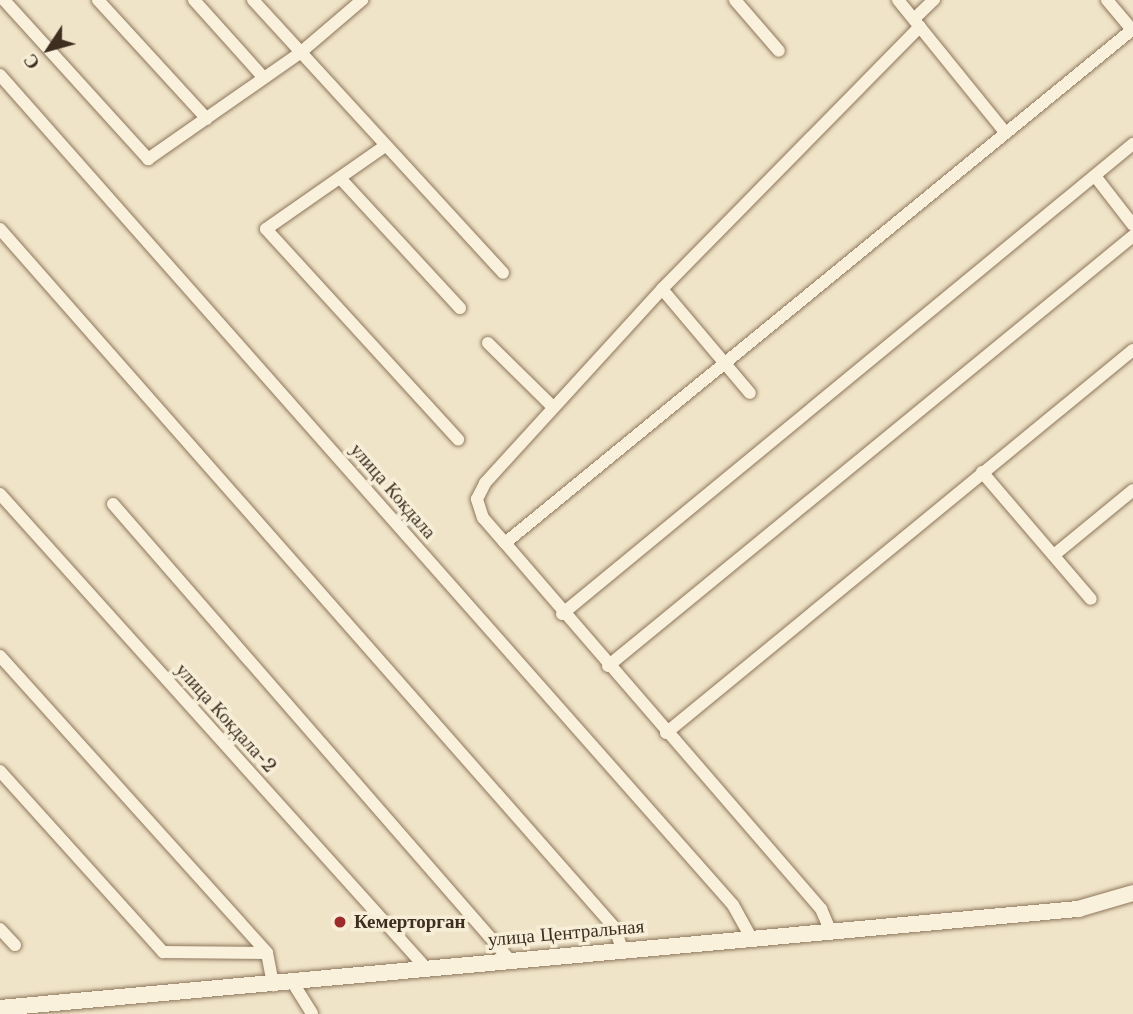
<!DOCTYPE html>
<meta charset="utf-8">
<style>
body{margin:0}
#map{position:relative;width:1133px;height:1014px;overflow:hidden;background:#f0e4c8;font-family:"Libre Baskerville",serif}
div>[style]{position:absolute}
[style*='--x']{left:calc(var(--x)*1px);top:calc(var(--y)*1px);width:calc(var(--w)*1px);rotate:calc(var(--a)*1deg)}
.roads{filter:drop-shadow(0 0 2px #8d765c) drop-shadow(0 0 2px #8d765c)}
.minor>*{height:12px;margin:-6px;padding:0 6px;transform-origin:6px;border-radius:6px;background:#faf1dc}
.secondary>*{height:16px;margin:-8px;padding:0 8px;transform-origin:8px;border-radius:8px;background:#faf1dc}
.dots>*{width:19px;height:19px;translate:-50% -50%;box-sizing:border-box;border:4px solid #f7eed8;border-radius:50%}
span{translate:-50% -50%;white-space:nowrap;text-align:center;line-height:1.15;-webkit-text-stroke:7px #f7eed8;paint-order:stroke}
.street-label{font-size:19px;color:#3d2e20}
.poi-label{font-size:19px;color:#3d2e20;font-weight:700}
.left{translate:0 -50%;text-align:left}
.north{position:absolute;left:14px;top:14px;width:70px;height:70px;-webkit-text-stroke:5px #f7eed8;paint-order:stroke;rotate:234deg;font-size:19px;font-weight:700;line-height:28px;text-align:center;color:#3d2e20}
.north::after{content:'';display:block;margin:auto;width:24px;height:32px;background:#3d2e20;clip-path:polygon(50% 0,100% 100%,50% 72%,0 100%)}
</style>
<div id="map">
<div class="roads">
<div class="minor">
<i style="--x:4;--y:0;--w:215;--a:47.8"></i>
<i style="--x:148;--y:159;--w:185;--a:-34.9"></i>
<i style="--x:300;--y:53;--w:82;--a:-40.5"></i>
<i style="--x:98;--y:0;--w:161;--a:47.5"></i>
<i style="--x:194;--y:0;--w:103;--a:48.1"></i>
<i style="--x:253;--y:0;--w:370;--a:47.5"></i>
<i style="--x:735;--y:0;--w:67;--a:49.2"></i>
<i style="--x:898;--y:0;--w:170;--a:51"></i>
<i style="--x:1107;--y:0;--w:39;--a:50"></i>
<i style="--x:914;--y:19;--w:28;--a:-44"></i>
<i style="--x:0;--y:75;--w:1107;--a:48.55"></i>
<i style="--x:733;--y:905;--w:37;--a:61"></i>
<i style="--x:385;--y:146;--w:145;--a:145.1"></i>
<i style="--x:266;--y:229;--w:285;--a:47.6"></i>
<i style="--x:1095;--y:176;--w:62;--a:52.2"></i>
<i style="--x:340;--y:178;--w:177;--a:47.3"></i>
<i style="--x:0;--y:229;--w:931;--a:48.66"></i>
<i style="--x:615;--y:928;--w:22;--a:72"></i>
<i style="--x:662;--y:289;--w:136;--a:49.8"></i>
<i style="--x:488;--y:343;--w:91;--a:44.6"></i>
<i style="--x:982;--y:472;--w:167;--a:49.4"></i>
<i style="--x:0;--y:494;--w:636;--a:48.06"></i>
<i style="--x:113;--y:504;--w:603;--a:48.97"></i>
<i style="--x:505;--y:543;--w:33;--a:-131"></i>
<i style="--x:483;--y:518;--w:20;--a:-108"></i>
<i style="--x:477;--y:499;--w:18;--a:-63"></i>
<i style="--x:485;--y:483;--w:263;--a:-47.6"></i>
<i style="--x:662;--y:289;--w:368;--a:-45.5"></i>
<i style="--x:1054;--y:555;--w:102;--a:-39.4"></i>
<i style="--x:562;--y:614;--w:740;--a:-39.46"></i>
<i style="--x:0;--y:656;--w:399;--a:48"></i>
<i style="--x:267;--y:953;--w:33;--a:79"></i>
<i style="--x:608;--y:666;--w:679;--a:-39.32"></i>
<i style="--x:666;--y:733;--w:604;--a:-39.36"></i>
<i style="--x:0;--y:771;--w:244;--a:48"></i>
<i style="--x:163;--y:952;--w:104;--a:0.6"></i>
<i style="--x:0;--y:929;--w:22;--a:47"></i>
<i style="--x:830;--y:930;--w:23;--a:-113"></i>
<i style="--x:821;--y:909;--w:484;--a:-130.8"></i>
<i style="--x:505;--y:543;--w:812;--a:-39.3"></i>
<i style="--x:293;--y:983;--w:36;--a:58"></i>
</div>
<div class="secondary">
<i style="--x:0;--y:1008;--w:1083;--a:-5.25"></i>
<i style="--x:1078;--y:909;--w:57;--a:-16.2"></i>
</div>
</div>
<div class="dots">
<i style="left:340px;top:922px;background:#9e2a2b"></i>
</div>
<div class="street-label">
<span style="left:393px;top:491px;rotate:49deg">улица Кокдала</span>
<span style="left:226px;top:718px;rotate:48deg">улица Кокдала-2</span>
<span style="left:566px;top:933px;rotate:-5deg">улица Центральная</span>
</div>
<div class="poi-label">
<span class="left" style="left:354px;top:922px">Кемерторган</span>
</div>
<div class="north">С</div>
</div>
